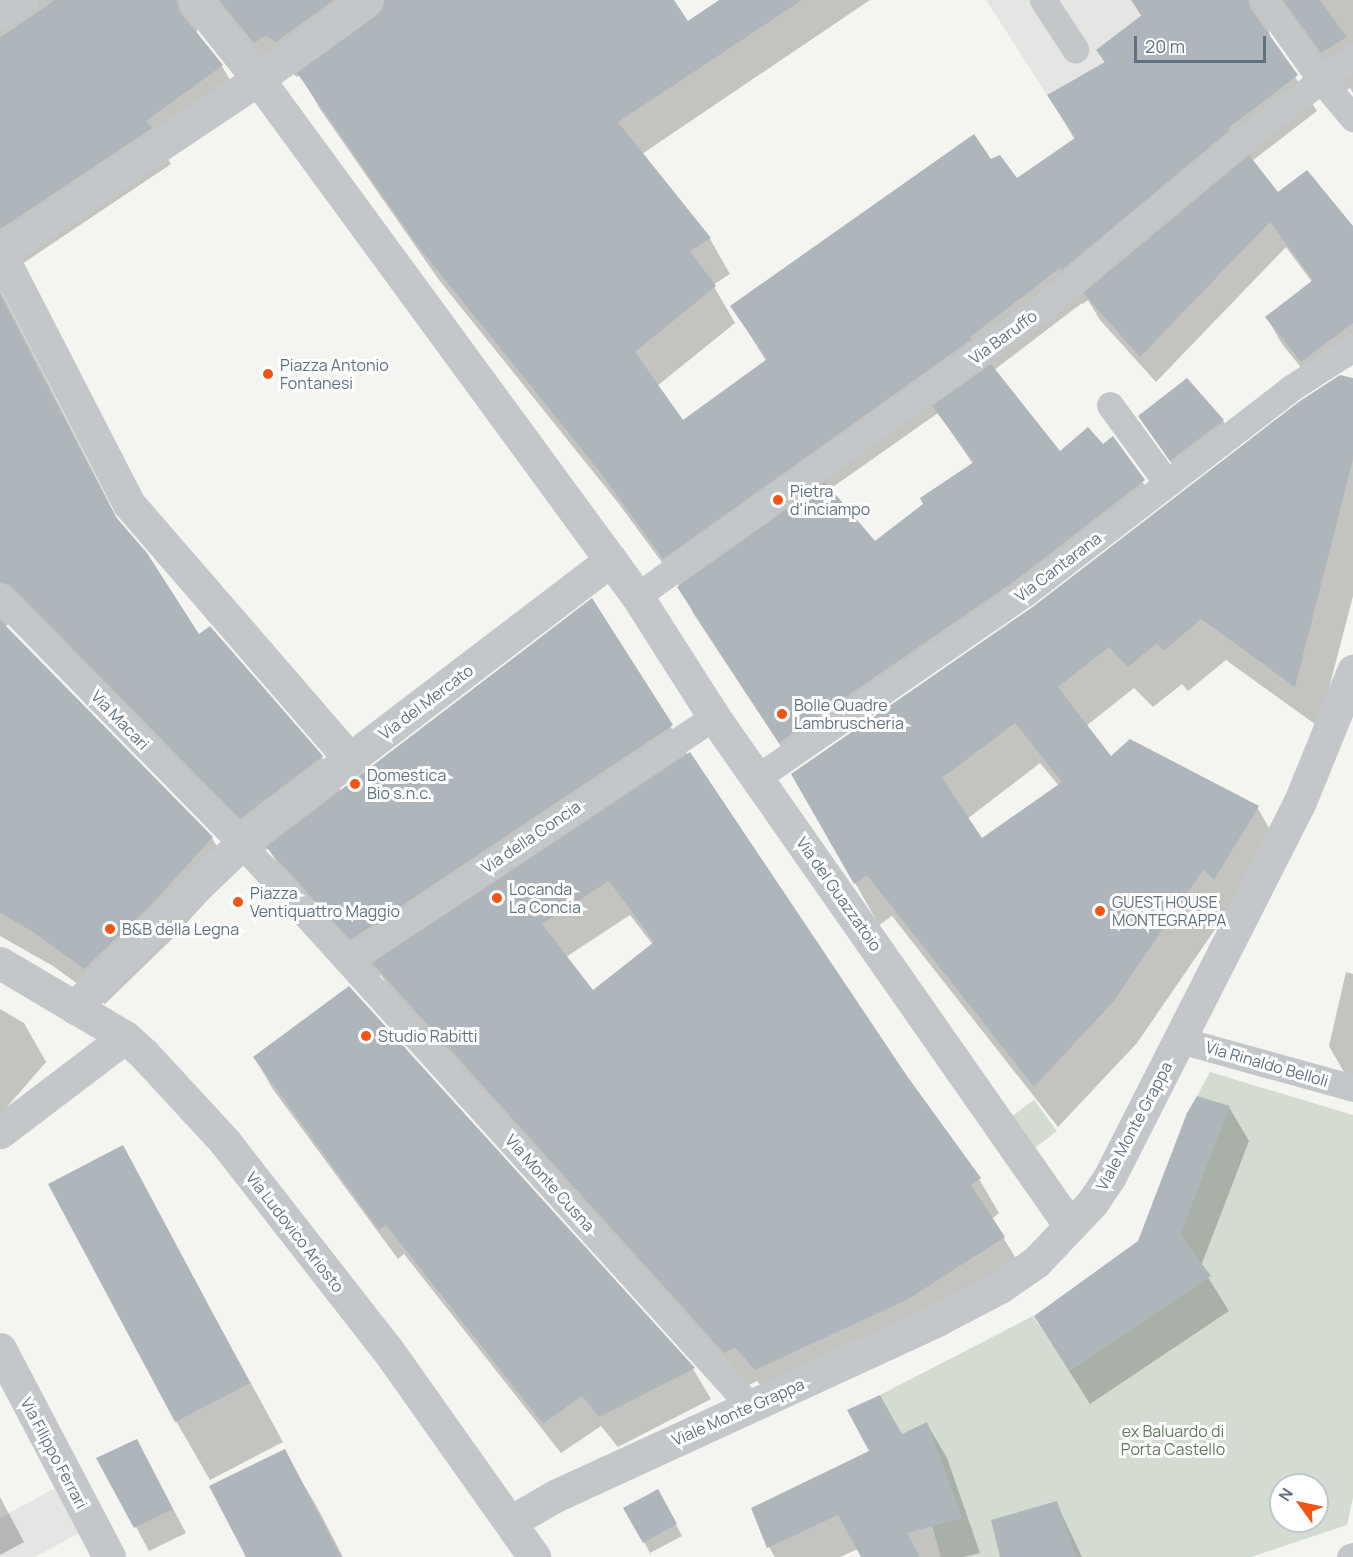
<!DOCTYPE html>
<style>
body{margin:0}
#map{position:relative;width:1353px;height:1557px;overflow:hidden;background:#f4f5f0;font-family:Manrope,sans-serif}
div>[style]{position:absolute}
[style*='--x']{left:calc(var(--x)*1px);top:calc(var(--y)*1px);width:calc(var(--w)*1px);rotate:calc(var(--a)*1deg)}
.built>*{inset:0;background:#e5e6e3}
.green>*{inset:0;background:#d4dcd1}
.shadow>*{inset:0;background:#0003}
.building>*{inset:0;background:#aeb5bb}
.service>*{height:27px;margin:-13.5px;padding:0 13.5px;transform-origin:13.5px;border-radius:13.5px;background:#c3c7ca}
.pedestrian>*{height:33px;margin:-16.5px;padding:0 16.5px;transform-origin:16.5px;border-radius:16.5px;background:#c3c7ca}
.minor>*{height:33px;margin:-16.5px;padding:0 16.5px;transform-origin:16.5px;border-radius:16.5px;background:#c3c7ca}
.tertiary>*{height:33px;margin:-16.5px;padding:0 16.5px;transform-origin:16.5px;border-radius:16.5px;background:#c3c7ca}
.dots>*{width:16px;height:16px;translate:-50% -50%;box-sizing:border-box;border:3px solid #fff;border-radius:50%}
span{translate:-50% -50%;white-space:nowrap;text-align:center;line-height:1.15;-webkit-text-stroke:6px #fff;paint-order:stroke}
.street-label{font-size:16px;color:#617283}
.poi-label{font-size:16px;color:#617283}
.left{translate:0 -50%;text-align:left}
.park-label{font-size:16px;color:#647a60}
.north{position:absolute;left:1269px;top:1473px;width:60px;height:60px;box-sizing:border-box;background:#fff;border:2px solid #c0c7cd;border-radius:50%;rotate:303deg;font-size:16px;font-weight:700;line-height:24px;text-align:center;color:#617283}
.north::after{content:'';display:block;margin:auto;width:21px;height:27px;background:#f15414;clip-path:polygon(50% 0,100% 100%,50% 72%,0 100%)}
.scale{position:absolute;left:1134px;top:36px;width:132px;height:27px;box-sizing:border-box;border:3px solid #617283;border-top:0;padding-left:8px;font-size:18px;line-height:21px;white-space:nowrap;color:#617283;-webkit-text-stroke:4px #fff;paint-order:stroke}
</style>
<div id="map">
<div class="built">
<i style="clip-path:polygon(986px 0,1207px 0,1109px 119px,1080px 76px,1047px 95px)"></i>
<i style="clip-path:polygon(57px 1487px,81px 1532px,35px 1557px,0 1557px,0 1518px)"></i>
</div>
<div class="green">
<i style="clip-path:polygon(evenodd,1210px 1072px,1353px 1115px,1353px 1498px,1347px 1525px,1251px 1557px,941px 1557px,932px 1526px,961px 1518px,937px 1450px,926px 1425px,903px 1436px,880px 1395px,1033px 1316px,1070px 1370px,1210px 1276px,1180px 1235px,1229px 1106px,1197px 1096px,1210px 1072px,1281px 1485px,1317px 1485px,1317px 1521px,1281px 1521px,1281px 1485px)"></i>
<i style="clip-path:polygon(1034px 1100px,1057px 1131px,1027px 1154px,1004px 1122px)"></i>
</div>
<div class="shadow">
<i style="clip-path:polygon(evenodd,0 0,672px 0,687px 23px,722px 0,870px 0,642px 154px,710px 239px,730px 274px,713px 285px,735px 323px,657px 386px,683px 422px,766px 361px,732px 306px,991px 161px,1017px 180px,1075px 140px,1049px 96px,1105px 63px,1098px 50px,1142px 17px,1131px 0,1353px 0,1353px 93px,1350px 88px,1345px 91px,1269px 30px,1270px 38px,1317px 111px,1252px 161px,1278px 194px,1353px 229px,1353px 360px,1317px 387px,1282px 344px,1267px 318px,1312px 282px,1286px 247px,1156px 382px,1100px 320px,1088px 300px,1083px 304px,1082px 303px,994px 370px,1059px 453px,1103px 446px,1113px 438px,1159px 507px,1030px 606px,795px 768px,693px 613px,680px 587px,619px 504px,439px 280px,320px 109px,300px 75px,297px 77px,287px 69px,197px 29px,197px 33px,222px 66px,242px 102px,166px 156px,171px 164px,10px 272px,1px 291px,120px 524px,198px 637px,322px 757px,341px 791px,592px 600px,688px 755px,906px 1077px,979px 1179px,999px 1213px,992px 1219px,1024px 1272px,776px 1404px,757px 1381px,745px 1387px,394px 998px,381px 975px,375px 979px,291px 887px,268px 848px,261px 854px,10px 621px,6px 627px,212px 838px,232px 873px,171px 940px,105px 1004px,53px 966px,0 936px,0 0,938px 413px,973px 464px,875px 543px,830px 489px,938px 413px,0 0,630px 915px,653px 945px,593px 992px,566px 957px,630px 915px)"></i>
<i style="clip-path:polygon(evenodd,1353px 380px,1353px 596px,1319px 727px,1226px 660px,1188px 691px,1182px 684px,1153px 707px,1134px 688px,1086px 726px,1111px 758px,1257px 807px,1281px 849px,1229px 909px,1137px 1043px,1058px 1127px,892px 916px,879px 925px,793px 774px,1035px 607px,1353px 380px,1040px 763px,1059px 786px,982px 841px,967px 819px,1040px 763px)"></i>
<i style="clip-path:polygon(1140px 417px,1223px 421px,1234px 439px,1182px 479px)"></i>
<i style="clip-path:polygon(1346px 972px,1353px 974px,1353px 1080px,1348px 1079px,1329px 1046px)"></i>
<i style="clip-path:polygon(349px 988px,693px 1369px,711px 1399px,618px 1447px,601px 1426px,561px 1453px,404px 1254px,398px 1259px,272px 1088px,255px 1058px)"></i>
<i style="clip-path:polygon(0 1009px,24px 1023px,46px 1062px,0 1115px)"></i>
<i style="clip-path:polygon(1229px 1107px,1249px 1141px,1201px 1266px,1229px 1311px,1090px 1404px,1035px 1317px,1139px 1242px)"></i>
<i style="clip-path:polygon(122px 1147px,283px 1442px,210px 1480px,176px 1421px)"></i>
<i style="clip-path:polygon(927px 1424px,947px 1458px,980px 1553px,964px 1557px,862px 1557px,858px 1549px,840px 1557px,775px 1557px,769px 1547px,902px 1436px)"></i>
<i style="clip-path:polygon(284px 1451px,318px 1509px,343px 1557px,248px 1557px)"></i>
<i style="clip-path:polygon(99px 1458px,149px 1464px,186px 1533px,149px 1551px)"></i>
<i style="clip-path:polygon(0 1497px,24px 1542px,0 1555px)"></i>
<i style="clip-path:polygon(664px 1502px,682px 1536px,650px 1553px,626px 1508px)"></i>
<i style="clip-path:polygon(1056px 1502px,1082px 1557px,1002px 1557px)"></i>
</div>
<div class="building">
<i style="clip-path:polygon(55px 0,177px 0,180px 12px,223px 65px,146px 121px,152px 128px,0 229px,0 38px)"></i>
<i style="clip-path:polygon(219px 0,334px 0,276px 42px,266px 35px,254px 43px)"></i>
<i style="clip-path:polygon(384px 0,674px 0,688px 21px,719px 0,802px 0,618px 122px,711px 238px,690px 251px,716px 286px,635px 352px,683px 420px,767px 359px,730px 306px,974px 134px,991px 159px,1000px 155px,1017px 178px,1075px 138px,1047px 95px,1105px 62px,1096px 50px,1142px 15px,1132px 0,1248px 0,1251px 9px,1298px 75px,1228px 128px,1230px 130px,1062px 270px,1060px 268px,970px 337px,972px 339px,663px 559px,597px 468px,417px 245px,297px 73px,377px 15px,383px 8px)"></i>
<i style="clip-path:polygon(1283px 0,1320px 0,1347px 37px,1321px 53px)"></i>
<i style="clip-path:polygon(1249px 155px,1278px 192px,1307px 170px,1353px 226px,1353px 323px,1301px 362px,1265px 317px,1313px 280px,1270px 222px,1140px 357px,1083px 293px)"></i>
<i style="clip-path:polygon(0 294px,115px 516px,147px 553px,199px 634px,210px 626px,323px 756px,240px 819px,11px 586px,0 582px)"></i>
<i style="clip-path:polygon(991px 364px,1060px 451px,1088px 427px,1103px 444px,1113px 436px,1145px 480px,1016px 580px,779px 743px,677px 587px,825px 482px,875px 541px,923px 504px,920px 498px,974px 462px,932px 406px)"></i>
<i style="clip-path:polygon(evenodd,1340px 375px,1353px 378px,1353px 459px,1295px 687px,1201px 619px,1164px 651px,1157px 643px,1128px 667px,1109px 647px,1058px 687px,1111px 756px,1130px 739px,1259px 806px,1214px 880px,1204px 869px,1113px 1002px,1034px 1087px,867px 875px,854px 884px,791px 774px,1034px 606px,1300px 401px,1340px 375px,1015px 723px,1062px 782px,982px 838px,942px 778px,1015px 723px)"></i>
<i style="clip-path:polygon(1187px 378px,1224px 420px,1170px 461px,1138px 416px)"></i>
<i style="clip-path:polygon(592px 598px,673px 725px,350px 940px,266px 847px)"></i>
<i style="clip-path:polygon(0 620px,213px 837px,151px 905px,84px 969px,35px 933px,0 913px)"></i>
<i style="clip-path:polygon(evenodd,690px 752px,907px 1076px,981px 1178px,971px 1185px,1005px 1237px,908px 1299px,755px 1370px,735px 1347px,724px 1353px,372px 963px,690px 752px,609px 881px,654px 942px,593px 990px,542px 924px,609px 881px)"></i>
<i style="clip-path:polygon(349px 986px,695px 1368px,599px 1417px,582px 1396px,543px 1424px,386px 1225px,379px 1230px,253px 1057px)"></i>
<i style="clip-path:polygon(1197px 1096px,1230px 1106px,1180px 1235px,1211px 1276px,1069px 1370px,1034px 1316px,1138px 1241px,1187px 1113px)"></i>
<i style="clip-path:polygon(123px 1145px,250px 1383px,175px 1422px,48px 1184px)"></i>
<i style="clip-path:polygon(880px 1395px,902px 1434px,927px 1422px,962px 1518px,907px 1533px,920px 1557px,861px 1557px,838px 1515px,767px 1548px,751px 1508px,869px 1451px,847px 1410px)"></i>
<i style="clip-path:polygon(137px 1439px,173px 1509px,134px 1528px,96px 1458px)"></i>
<i style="clip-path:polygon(285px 1449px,341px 1557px,246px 1557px,209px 1486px)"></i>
<i style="clip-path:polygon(658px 1489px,677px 1524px,643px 1543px,623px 1508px)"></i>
<i style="clip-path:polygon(1057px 1501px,1076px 1557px,1000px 1557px,991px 1520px)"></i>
</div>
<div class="service">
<i style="--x:1043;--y:0;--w:59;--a:56.9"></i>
<i style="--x:1264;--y:0;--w:98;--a:54.5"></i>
<i style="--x:1321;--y:80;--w:50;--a:49.9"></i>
<i style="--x:0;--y:17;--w:30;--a:-34"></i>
<i style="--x:1110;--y:405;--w:97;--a:53.8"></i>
<i style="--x:637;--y:596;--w:496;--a:-35.4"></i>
<i style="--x:1041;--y:309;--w:117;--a:-41.2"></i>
<i style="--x:1129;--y:232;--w:186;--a:-38.9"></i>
<i style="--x:1274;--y:115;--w:98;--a:-36.3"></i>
<i style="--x:0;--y:597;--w:344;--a:45.6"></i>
<i style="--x:241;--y:843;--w:760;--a:47.88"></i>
<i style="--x:758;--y:777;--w:324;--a:-34.6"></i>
<i style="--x:1025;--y:593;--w:336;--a:-37.6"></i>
<i style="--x:1291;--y:388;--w:74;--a:-32.8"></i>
<i style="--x:348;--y:960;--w:439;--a:-33.6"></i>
<i style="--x:1180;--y:1040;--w:180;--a:15.5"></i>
<i style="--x:1350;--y:1557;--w:3;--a:-18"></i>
</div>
<div class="pedestrian">
<i style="--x:195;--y:0;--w:101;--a:51.4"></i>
<i style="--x:258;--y:79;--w:641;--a:53.76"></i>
<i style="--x:0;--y:252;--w:311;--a:-33.8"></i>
<i style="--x:258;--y:79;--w:134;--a:-36.2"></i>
<i style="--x:0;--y:253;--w:282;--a:62.8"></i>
<i style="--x:129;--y:504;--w:339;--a:49.1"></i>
<i style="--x:75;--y:1008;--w:38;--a:-48"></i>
<i style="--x:100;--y:980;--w:209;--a:-44"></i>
<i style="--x:250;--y:835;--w:454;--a:-37.3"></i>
</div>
<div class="minor">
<i style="--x:637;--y:596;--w:143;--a:57.5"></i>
<i style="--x:714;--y:717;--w:621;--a:55.03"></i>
<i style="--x:0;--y:1132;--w:157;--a:-37.2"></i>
<i style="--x:0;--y:1349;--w:235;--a:62.3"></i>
<i style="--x:510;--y:1522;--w:52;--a:-30"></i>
<i style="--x:555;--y:1496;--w:421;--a:-24.7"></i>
<i style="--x:937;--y:1320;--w:71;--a:-27.6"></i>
<i style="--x:1000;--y:1287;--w:44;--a:-34.8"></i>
<i style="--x:1036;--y:1262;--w:81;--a:-46.5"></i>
<i style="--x:1092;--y:1203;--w:30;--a:-56"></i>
<i style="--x:1109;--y:1178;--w:419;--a:-63.1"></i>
<i style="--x:1299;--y:804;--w:144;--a:-67.9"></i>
</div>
<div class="tertiary">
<i style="--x:0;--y:963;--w:145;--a:30.6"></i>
<i style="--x:125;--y:1037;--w:24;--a:42"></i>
<i style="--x:143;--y:1053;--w:121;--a:47.3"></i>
<i style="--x:225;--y:1142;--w:263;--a:52"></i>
<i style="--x:387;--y:1349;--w:255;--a:54.7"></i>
</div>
<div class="dots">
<i style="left:268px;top:374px;background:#f15414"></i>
<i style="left:778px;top:500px;background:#f15414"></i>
<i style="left:782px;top:714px;background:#f15414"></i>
<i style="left:355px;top:784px;background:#f15414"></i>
<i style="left:497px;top:898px;background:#f15414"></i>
<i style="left:238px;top:902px;background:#f15414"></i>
<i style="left:1100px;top:911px;background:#f15414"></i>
<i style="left:110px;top:929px;background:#f15414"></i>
<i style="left:366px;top:1036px;background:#f15414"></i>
</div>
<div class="street-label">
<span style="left:1003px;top:337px;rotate:-36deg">Via Baruffo</span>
<span style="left:1058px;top:567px;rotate:-37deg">Via Cantarana</span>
<span style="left:426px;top:702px;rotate:-37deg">Via del Mercato</span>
<span style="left:120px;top:720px;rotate:46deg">Via Macari</span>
<span style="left:531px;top:837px;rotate:-34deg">Via della Concia</span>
<span style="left:839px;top:894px;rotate:55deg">Via del Guazzatoio</span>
<span style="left:1267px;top:1064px;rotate:16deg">Via Rinaldo Belloli</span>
<span style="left:1134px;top:1126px;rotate:-62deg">Viale Monte Grappa</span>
<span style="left:550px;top:1183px;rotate:48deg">Via Monte Cusna</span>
<span style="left:295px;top:1232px;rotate:52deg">Via Ludovico Ariosto</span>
<span style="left:738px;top:1412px;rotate:-24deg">Viale Monte Grappa</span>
<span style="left:54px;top:1453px;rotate:62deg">Via Filippo Ferrari</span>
</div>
<div class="poi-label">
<span class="left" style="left:280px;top:374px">Piazza Antonio<br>Fontanesi</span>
<span class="left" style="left:790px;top:500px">Pietra<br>d'inciampo</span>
<span class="left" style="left:794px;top:714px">Bolle Quadre<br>Lambruscheria</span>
<span class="left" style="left:367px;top:784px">Domestica<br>Bio s.n.c.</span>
<span class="left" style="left:509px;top:898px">Locanda<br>La Concia</span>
<span class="left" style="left:250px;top:902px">Piazza<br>Ventiquattro Maggio</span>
<span class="left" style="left:1112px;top:911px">GUEST HOUSE<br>MONTEGRAPPA</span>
<span class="left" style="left:122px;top:929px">B&amp;B della Legna</span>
<span class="left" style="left:378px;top:1036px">Studio Rabitti</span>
</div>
<div class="park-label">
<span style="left:1173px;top:1440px">ex Baluardo di<br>Porta Castello</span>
</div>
<div class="north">N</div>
<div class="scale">20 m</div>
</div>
